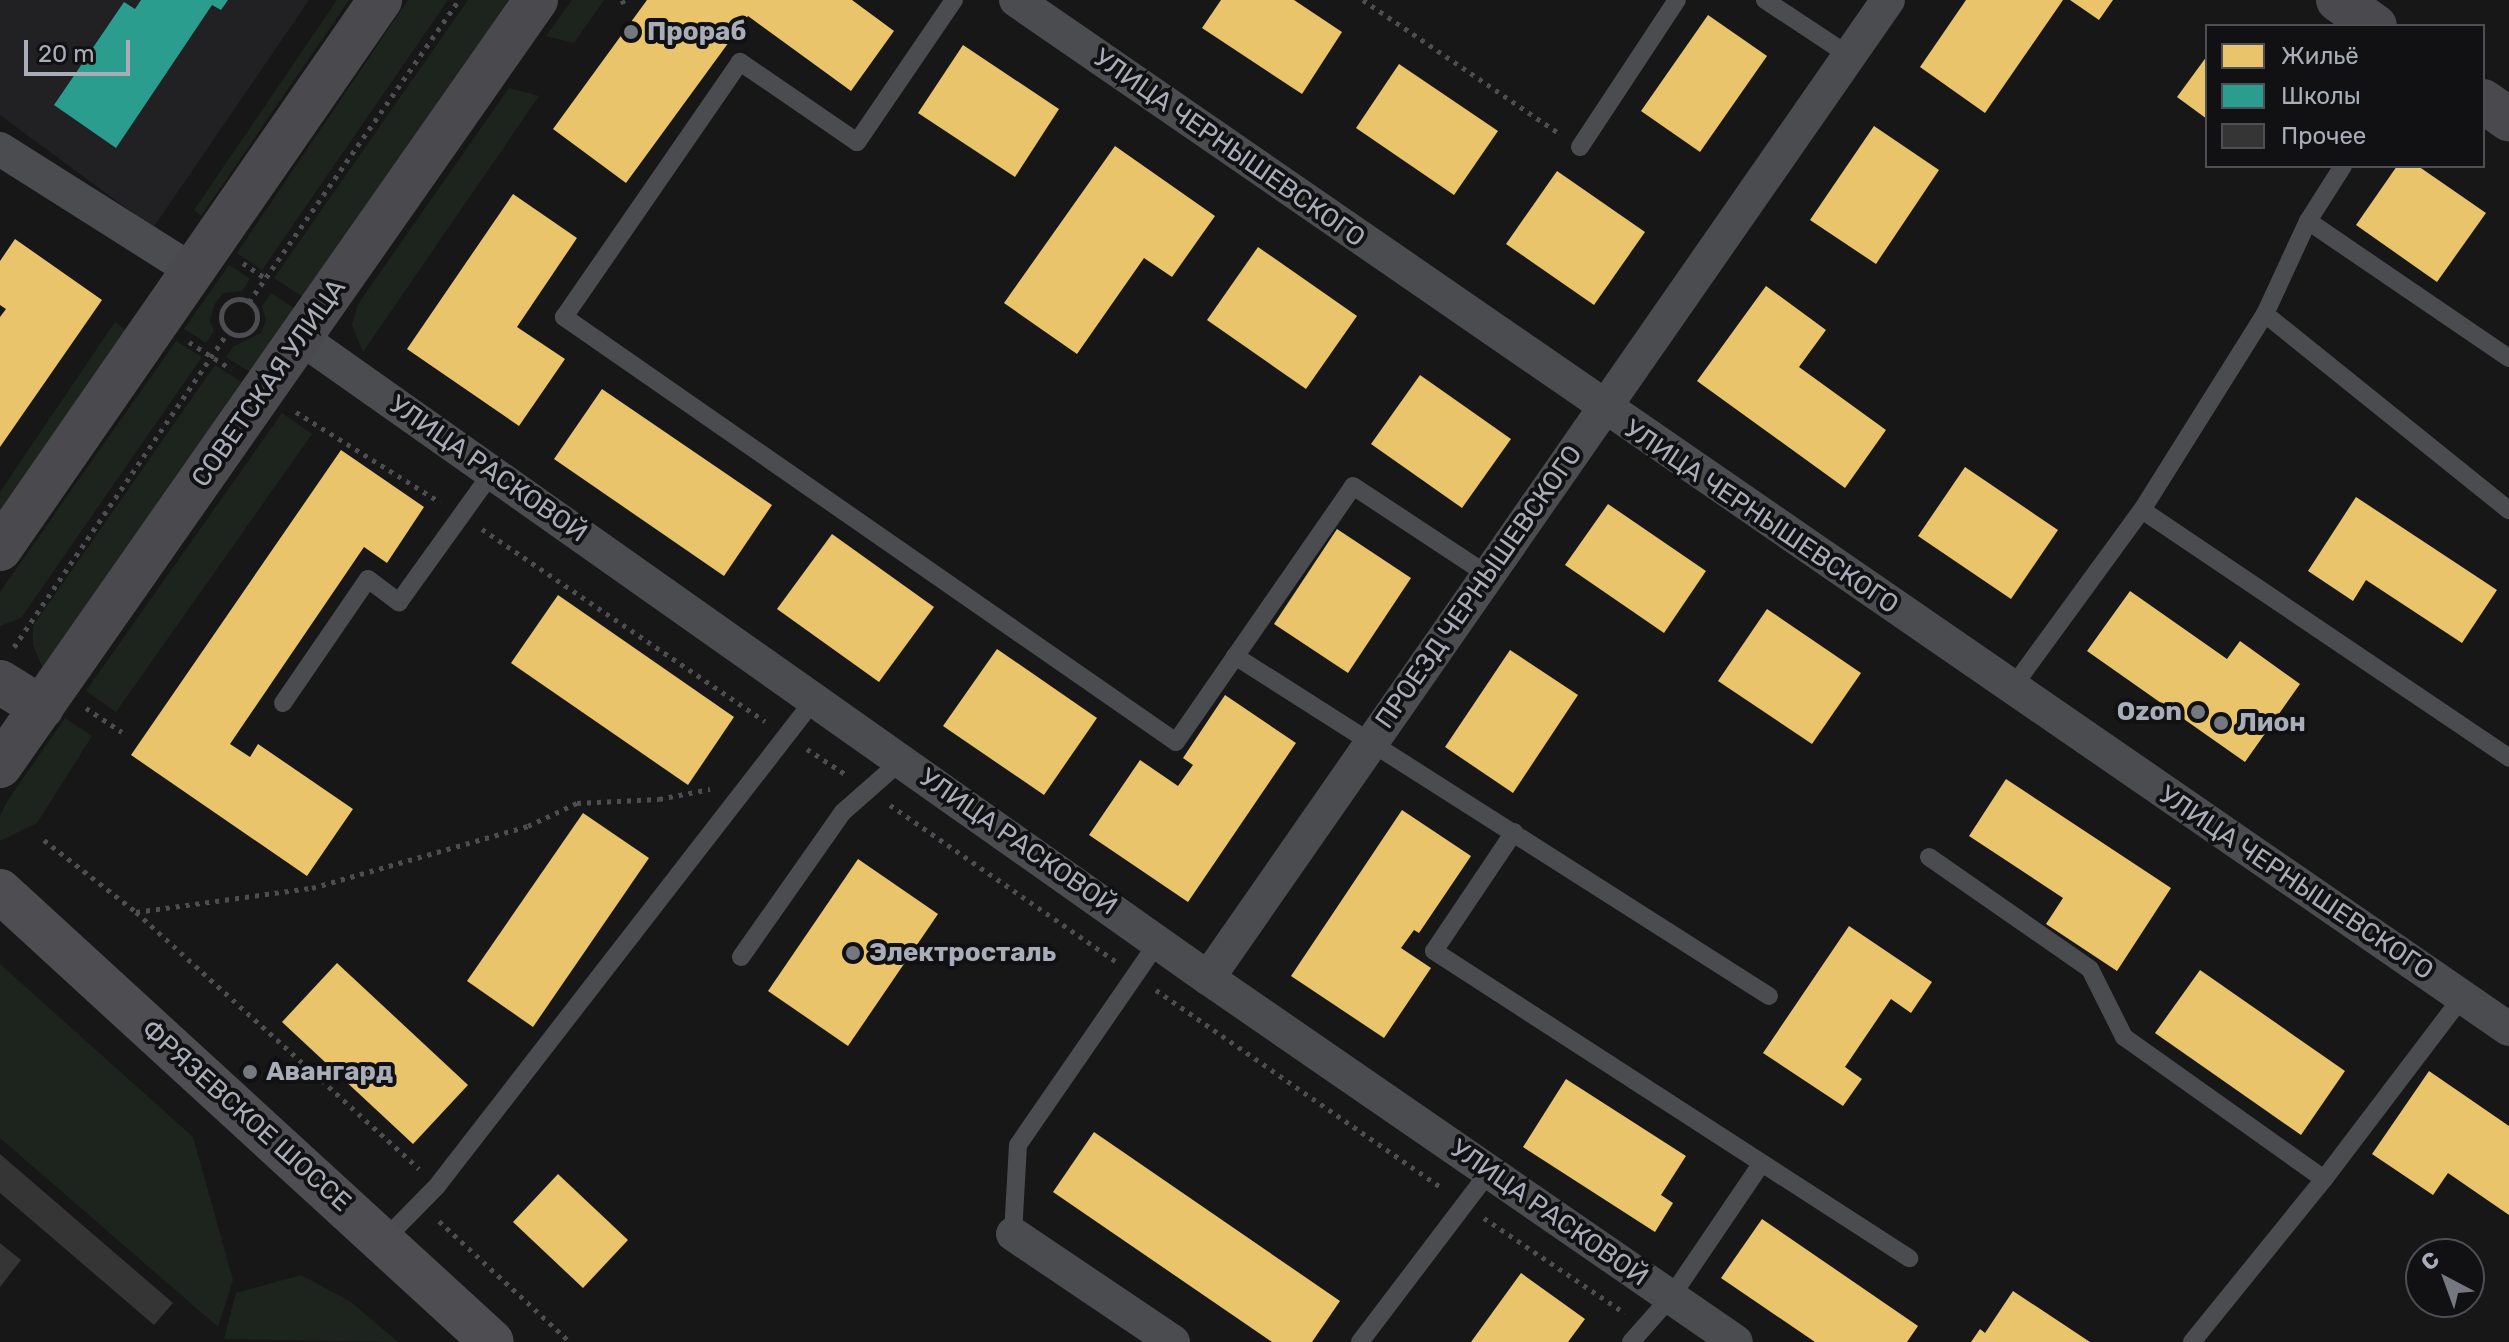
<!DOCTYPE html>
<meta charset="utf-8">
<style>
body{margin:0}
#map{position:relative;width:2509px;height:1342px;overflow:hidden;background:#171717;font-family:Rubik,sans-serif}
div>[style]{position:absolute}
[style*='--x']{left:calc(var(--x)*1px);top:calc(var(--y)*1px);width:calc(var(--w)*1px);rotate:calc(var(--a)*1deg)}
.built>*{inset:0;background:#212123}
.green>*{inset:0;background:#1d241e}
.homes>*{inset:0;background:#e9c46a}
.schools>*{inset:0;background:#2a9d8f}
.building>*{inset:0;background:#353536}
.path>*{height:5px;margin-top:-2.5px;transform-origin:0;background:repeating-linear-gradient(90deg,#4d4e52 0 4px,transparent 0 10px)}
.path>.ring{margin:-2.5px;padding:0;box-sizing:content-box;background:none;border:5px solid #4d4e52;border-radius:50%}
.service>*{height:18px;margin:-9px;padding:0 9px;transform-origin:9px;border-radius:9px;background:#4b4c50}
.minor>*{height:34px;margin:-17px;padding:0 17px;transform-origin:17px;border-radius:17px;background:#4b4c50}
.secondary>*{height:44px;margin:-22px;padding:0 22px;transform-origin:22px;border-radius:22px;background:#4a4a4e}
.trunk>*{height:44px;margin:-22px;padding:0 22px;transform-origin:22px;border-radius:22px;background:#4e4e52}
.dots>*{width:22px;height:22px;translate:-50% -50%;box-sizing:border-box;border:4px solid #111113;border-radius:50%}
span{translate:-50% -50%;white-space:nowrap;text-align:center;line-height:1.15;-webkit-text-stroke:8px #111113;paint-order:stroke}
.poi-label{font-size:26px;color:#a8adb8;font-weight:700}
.left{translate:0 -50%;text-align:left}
.right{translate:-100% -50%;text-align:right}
.street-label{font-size:26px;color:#a8adb8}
.legend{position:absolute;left:2205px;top:24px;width:280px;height:144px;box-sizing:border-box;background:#111113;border:2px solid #4d4f55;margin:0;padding:10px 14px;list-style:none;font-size:24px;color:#a8adb8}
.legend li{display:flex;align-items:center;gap:16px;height:40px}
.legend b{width:40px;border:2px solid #4d4f55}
.north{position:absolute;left:2405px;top:1238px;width:80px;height:80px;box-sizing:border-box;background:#111113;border:2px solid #4d4f55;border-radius:50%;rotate:319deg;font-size:22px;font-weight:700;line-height:32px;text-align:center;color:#a8adb8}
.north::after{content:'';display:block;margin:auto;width:28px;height:36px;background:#757880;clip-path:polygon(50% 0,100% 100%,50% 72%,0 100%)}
.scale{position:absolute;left:24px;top:40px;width:106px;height:36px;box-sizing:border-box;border:4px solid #a8adb8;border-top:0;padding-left:10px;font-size:24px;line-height:28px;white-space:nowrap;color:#a8adb8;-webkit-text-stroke:6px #111113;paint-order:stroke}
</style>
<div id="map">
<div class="built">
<i style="clip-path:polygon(0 0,309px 0,153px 228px,0 115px)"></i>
</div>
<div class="green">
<i style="clip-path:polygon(337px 0,349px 0,201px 216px,194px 210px)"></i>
<i style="clip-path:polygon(408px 0,448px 0,262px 270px,237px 253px)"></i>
<i style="clip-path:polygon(468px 0,509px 0,303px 297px,274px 278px)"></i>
<i style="clip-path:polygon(572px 0,604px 0,574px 43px,546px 36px)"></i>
<i style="clip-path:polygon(509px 88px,539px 96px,363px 352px,352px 325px,358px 304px)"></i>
<i style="clip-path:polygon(229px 265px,250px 279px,242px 291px,224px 293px,215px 303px,210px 321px,214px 331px,206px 343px,184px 329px)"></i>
<i style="clip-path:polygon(271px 293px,295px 309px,250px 372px,226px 357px,234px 346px,261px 333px,266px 320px,262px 306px)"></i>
<i style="clip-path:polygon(115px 322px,127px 331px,0 518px,0 492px)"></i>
<i style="clip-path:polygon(176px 341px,202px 357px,21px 618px,0 626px,0 592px)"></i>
<i style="clip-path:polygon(215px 365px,243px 383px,43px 669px,33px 645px,33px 626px)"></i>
<i style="clip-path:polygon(282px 413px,312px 434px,116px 712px,86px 691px)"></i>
<i style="clip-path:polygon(65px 718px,92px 736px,37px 823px,0 841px,0 816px,8px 800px)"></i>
<i style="clip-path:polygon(0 964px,193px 1137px,233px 1280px,218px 1327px,0 1138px)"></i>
<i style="clip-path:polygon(301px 1275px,351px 1302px,398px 1342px,224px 1339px,236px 1293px)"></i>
</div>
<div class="homes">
<i style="clip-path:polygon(647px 0,852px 0,894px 31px,851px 91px,748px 16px,626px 183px,553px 129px)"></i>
<i style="clip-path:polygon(1221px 0,1294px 0,1342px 32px,1302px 94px,1202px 28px)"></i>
<i style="clip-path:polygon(1966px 0,2063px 0,1985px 113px,1920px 67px)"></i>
<i style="clip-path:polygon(2070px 0,2113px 0,2099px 20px)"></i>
<i style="clip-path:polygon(1708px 15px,1767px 56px,1700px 152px,1641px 111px)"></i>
<i style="clip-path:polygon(963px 45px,1059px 109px,1015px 177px,918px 113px)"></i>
<i style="clip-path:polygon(2207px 56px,2207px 119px,2177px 97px)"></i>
<i style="clip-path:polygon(1399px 64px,1498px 131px,1454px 195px,1356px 128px)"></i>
<i style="clip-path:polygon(1874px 126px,1939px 170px,1876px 264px,1810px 220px)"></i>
<i style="clip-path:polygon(1115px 146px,1215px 216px,1172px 277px,1144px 258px,1077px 354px,1004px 303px)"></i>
<i style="clip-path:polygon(2397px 166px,2418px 166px,2486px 213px,2437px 282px,2356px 225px)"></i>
<i style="clip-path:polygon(1557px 171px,1645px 232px,1594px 305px,1506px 244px)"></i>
<i style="clip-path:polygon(513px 194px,577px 238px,517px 327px,565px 359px,519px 426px,407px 349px)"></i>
<i style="clip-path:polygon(15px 239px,102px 300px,0 447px,0 317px,6px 309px,0 305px,0 261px)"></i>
<i style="clip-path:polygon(1258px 247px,1357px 316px,1306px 389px,1207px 320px)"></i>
<i style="clip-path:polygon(1766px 286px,1826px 330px,1799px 367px,1886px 430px,1845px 488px,1697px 381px)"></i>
<i style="clip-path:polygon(1420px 375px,1511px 439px,1462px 508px,1371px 444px)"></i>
<i style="clip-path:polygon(602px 389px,772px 505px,724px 576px,554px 459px)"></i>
<i style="clip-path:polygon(341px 450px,424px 507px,387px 563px,364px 547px,230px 744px,250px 757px,258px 744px,353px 809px,307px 876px,131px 755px)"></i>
<i style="clip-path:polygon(1965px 467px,2058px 530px,2011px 599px,1918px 536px)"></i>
<i style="clip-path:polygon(2356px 497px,2497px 590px,2462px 643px,2366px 580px,2353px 601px,2308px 571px)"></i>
<i style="clip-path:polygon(1608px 504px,1706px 571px,1664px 633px,1565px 565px)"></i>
<i style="clip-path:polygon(1337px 529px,1411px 578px,1348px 673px,1274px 624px)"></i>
<i style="clip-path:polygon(832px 534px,934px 607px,879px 682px,777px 609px)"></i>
<i style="clip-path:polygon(2130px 591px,2227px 659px,2240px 641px,2300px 684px,2245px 762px,2087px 651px)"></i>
<i style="clip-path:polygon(558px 595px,734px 717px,688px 785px,511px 663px)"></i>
<i style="clip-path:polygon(1767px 609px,1861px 673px,1812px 744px,1718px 681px)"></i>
<i style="clip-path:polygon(997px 649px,1097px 718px,1044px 795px,943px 726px)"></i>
<i style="clip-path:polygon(1510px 650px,1578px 695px,1513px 793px,1445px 747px)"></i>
<i style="clip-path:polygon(1225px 695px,1296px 743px,1188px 902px,1089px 835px,1140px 760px,1178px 786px,1193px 765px,1183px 758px)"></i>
<i style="clip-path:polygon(2006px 779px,2171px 888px,2117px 971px,2046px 924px,2063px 898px,1969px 836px)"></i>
<i style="clip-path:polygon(1402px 810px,1471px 856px,1419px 933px,1414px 930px,1401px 948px,1431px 968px,1384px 1038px,1291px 976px)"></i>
<i style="clip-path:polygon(583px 813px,649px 858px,533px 1027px,467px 981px)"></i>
<i style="clip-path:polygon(858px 859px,938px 914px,848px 1046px,768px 991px)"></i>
<i style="clip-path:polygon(1849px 926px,1932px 982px,1911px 1013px,1891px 999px,1845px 1067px,1862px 1079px,1843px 1106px,1763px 1053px)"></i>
<i style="clip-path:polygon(337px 963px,468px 1085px,413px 1144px,282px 1022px)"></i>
<i style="clip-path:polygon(2200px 970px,2345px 1071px,2301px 1135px,2155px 1033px)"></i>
<i style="clip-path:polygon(2429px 1071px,2509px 1126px,2509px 1215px,2448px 1173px,2433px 1195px,2372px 1154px)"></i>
<i style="clip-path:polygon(1566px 1079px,1686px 1156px,1661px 1195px,1673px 1203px,1655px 1232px,1523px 1147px)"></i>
<i style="clip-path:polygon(1094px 1132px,1340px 1301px,1312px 1342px,1272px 1342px,1053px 1192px)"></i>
<i style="clip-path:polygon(558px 1174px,628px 1240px,583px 1288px,513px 1222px)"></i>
<i style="clip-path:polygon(1762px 1219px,1918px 1326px,1907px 1342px,1815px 1342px,1721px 1278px)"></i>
<i style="clip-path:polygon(1521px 1273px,1585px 1319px,1568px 1342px,1471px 1342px)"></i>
<i style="clip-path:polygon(2013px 1291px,2090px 1342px,1971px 1342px,1980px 1329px,1985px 1333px)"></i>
</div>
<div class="schools">
<i style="clip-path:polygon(141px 0,228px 0,221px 10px,212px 5px,116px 148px,54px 105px,124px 2px,135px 9px)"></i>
</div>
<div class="building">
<i style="clip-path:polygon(0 1154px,173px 1303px,154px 1325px,0 1193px)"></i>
<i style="clip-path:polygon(0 1243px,21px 1260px,0 1287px)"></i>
</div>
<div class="path">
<i style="--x:622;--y:0;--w:7;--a:63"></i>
<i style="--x:1363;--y:0;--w:238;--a:34.2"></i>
<i style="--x:243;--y:263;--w:27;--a:34"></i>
<i class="ring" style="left:221px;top:299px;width:31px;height:31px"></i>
<i style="--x:249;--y:302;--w:368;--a:-55.2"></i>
<i style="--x:189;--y:342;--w:50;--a:32.7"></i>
<i style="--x:296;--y:412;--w:170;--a:32"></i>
<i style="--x:482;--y:529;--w:342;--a:34.2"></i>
<i style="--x:14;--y:647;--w:381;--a:-55.8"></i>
<i style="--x:86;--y:708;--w:43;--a:33.7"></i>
<i style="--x:807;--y:749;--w:45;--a:33.3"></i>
<i style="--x:890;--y:805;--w:274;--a:34.7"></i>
<i style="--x:44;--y:840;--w:117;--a:38"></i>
<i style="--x:136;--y:912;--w:382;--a:42.2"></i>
<i style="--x:136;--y:912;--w:178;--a:-7.8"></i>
<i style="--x:312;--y:888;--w:225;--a:-16"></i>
<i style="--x:528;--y:826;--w:54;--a:-25.1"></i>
<i style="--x:577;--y:803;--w:82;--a:-2.8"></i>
<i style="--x:659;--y:799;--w:52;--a:-11.1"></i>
<i style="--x:1156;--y:990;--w:349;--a:34.7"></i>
<i style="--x:1484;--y:1218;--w:170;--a:34"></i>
<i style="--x:439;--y:1221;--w:178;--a:42.7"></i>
</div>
<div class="service">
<i style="--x:954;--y:0;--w:172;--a:124.3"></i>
<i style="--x:857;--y:142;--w:142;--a:-145.6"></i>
<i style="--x:740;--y:62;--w:310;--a:124.6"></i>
<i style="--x:564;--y:317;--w:745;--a:34.78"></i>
<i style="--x:1176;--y:742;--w:311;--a:-55.3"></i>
<i style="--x:1353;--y:486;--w:162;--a:33.4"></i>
<i style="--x:1765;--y:0;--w:102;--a:33.4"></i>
<i style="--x:1580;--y:147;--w:176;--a:-56.6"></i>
<i style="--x:2308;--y:221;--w:243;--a:34.3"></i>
<i style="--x:2265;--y:314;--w:313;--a:38.8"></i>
<i style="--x:2142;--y:510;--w:443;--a:34"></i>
<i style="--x:1235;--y:656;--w:633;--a:32.49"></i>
<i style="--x:2012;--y:688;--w:220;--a:-53.9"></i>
<i style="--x:2142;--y:510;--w:231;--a:-57.9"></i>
<i style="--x:2265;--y:314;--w:102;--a:-65.2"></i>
<i style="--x:2308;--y:221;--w:65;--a:-57.5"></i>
<i style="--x:283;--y:703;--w:150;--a:-55.6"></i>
<i style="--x:368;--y:579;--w:39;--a:37"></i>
<i style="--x:399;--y:602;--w:161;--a:-54.3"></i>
<i style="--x:1514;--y:832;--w:143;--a:123.9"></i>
<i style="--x:1434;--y:951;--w:566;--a:32.88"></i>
<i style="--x:1929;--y:857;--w:196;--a:34.8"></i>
<i style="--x:2090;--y:969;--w:76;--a:63.4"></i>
<i style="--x:2124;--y:1037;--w:245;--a:35.4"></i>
<i style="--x:2324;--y:1179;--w:228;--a:-52.8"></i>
<i style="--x:741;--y:957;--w:177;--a:-54.9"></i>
<i style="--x:843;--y:812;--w:79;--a:-41.4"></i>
<i style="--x:1013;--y:1234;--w:89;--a:-86.8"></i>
<i style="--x:1018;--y:1145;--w:247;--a:-55.4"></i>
<i style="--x:383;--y:1241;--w:77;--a:-45.5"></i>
<i style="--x:437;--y:1186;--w:615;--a:-52.2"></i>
<i style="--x:1360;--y:1342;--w:213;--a:-52.8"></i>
<i style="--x:1631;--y:1342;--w:60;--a:-48.4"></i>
<i style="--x:1671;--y:1297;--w:161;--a:-55.9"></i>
<i style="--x:2192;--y:1342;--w:210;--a:-51"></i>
</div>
<div class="minor">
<i style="--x:1016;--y:0;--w:1813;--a:34.58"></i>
<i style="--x:0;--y:149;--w:228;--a:32.3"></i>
<i style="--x:301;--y:338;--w:1110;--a:35.21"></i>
<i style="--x:1208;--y:978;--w:641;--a:34.58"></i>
<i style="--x:1208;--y:978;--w:1191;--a:-55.19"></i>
<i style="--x:1013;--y:1234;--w:193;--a:34"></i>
</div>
<div class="secondary">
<i style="--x:2338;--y:0;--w:45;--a:35.1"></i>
<i style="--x:2483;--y:101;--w:32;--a:35"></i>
<i style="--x:0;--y:549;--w:668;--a:-55.31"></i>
<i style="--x:0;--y:682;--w:49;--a:31.8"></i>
<i style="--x:0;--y:766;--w:935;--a:-55.02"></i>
</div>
<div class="trunk">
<i style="--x:0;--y:891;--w:667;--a:42.51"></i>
</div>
<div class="dots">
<i style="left:631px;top:32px;background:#757880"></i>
<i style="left:2198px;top:712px;background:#757880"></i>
<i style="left:2221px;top:723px;background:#757880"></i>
<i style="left:853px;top:953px;background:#757880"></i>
<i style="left:250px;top:1072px;background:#757880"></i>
</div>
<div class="poi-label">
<span class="left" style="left:647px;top:32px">Прораб</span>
<span class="right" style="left:2182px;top:712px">Ozon</span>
<span class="left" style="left:2237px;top:723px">Лион</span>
<span class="left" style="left:869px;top:953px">Электросталь</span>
<span class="left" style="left:266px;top:1072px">Авангард</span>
</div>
<div class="street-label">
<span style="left:1229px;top:148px;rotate:35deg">УЛИЦА ЧЕРНЫШЕВСКОГО</span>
<span style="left:269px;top:383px;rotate:-55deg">СОВЕТСКАЯ УЛИЦА</span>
<span style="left:488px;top:469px;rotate:35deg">УЛИЦА РАСКОВОЙ</span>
<span style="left:1761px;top:517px;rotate:34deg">УЛИЦА ЧЕРНЫШЕВСКОГО</span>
<span style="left:1479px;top:587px;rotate:-55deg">ПРОЕЗД ЧЕРНЫШЕВСКОГО</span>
<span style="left:1018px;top:842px;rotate:35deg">УЛИЦА РАСКОВОЙ</span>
<span style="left:2296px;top:883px;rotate:34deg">УЛИЦА ЧЕРНЫШЕВСКОГО</span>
<span style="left:246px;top:1116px;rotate:42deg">ФРЯЗЕВСКОЕ ШОССЕ</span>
<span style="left:1549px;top:1213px;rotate:35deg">УЛИЦА РАСКОВОЙ</span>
</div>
<ul class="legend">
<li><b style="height:22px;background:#e9c46a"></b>Жильё</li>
<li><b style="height:22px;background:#2a9d8f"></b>Школы</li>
<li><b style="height:22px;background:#353536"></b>Прочее</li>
</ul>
<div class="north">С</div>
<div class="scale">20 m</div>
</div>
